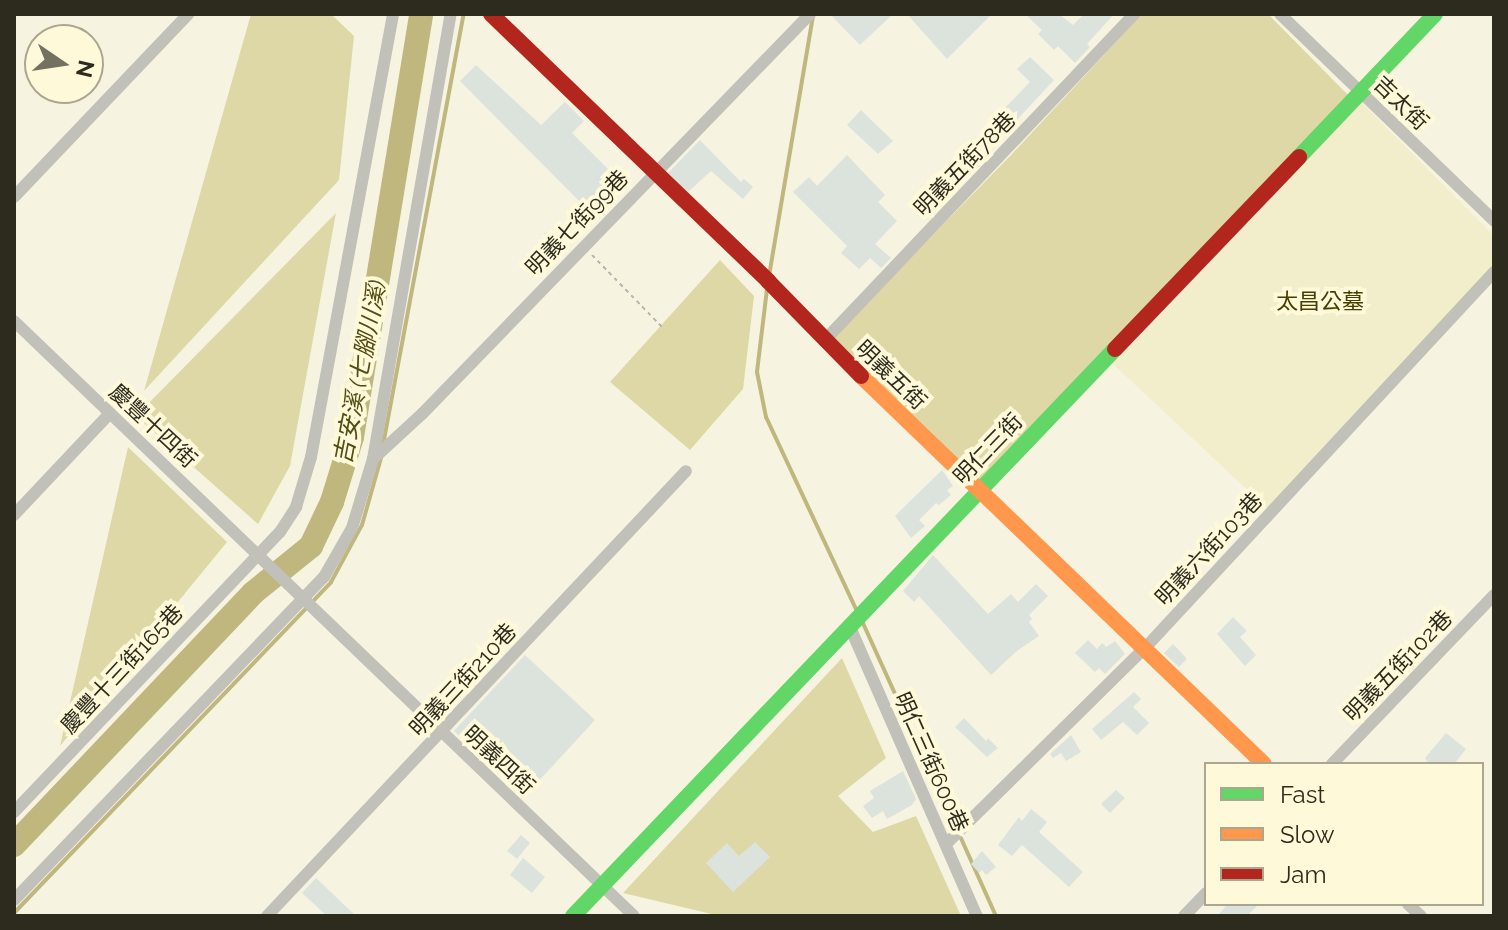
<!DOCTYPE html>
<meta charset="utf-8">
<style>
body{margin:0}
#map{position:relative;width:1508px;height:930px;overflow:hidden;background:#f6f4e1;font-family:Raleway,"Noto Sans TC",sans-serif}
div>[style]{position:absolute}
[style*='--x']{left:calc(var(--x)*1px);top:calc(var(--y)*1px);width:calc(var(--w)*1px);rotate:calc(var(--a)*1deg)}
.green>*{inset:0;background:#f2edca}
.forest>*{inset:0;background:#ded8a6}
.stream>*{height:4px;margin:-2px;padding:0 2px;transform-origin:2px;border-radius:2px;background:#bfb77d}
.river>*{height:24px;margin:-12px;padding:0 12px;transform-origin:12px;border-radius:12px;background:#bfb77d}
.building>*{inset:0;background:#dce2dc}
.path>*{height:2px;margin-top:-1px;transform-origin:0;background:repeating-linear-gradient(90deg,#b5b5ad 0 4px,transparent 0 8px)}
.street>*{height:12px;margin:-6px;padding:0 6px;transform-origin:6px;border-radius:6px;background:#c1c0b9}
.fast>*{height:16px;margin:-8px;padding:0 8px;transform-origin:8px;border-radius:8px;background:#63d668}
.slow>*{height:16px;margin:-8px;padding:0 8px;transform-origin:8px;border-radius:8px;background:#ff974d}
.jam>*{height:16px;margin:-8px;padding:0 8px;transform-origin:8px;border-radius:8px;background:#b3261e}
span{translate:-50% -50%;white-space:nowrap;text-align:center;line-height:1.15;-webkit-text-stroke:8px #fefad9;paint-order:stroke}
.street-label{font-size:22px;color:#2c2b1e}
.park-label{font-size:22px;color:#463f00}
.water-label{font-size:24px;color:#544d13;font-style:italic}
.frame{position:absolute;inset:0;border:16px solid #2c2b1e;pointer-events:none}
.legend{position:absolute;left:1204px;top:762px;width:280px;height:144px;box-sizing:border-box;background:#fefad9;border:2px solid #aaa78e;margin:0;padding:10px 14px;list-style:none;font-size:24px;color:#2c2b1e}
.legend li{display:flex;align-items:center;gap:16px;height:40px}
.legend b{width:40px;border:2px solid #aaa78e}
.north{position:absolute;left:24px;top:24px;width:80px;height:80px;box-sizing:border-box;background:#fefad9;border:2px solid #aaa78e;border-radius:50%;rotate:103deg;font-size:22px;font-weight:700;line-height:32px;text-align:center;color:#2c2b1e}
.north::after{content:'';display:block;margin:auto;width:28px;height:36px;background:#737162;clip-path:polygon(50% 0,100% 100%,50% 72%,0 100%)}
</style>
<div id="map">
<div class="green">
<i style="clip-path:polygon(1358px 99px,1494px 236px,1494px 278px,1272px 513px,1112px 363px)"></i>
</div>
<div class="forest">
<i style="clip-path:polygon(251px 14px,331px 14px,354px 36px,339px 180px,144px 391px)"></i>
<i style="clip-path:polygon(1142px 14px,1268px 14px,1348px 95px,981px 484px,829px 341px,1012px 154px)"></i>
<i style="clip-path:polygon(336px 213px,290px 466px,258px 524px,136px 416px)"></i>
<i style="clip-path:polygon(720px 260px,754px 296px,743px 389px,690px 450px,610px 382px)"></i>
<i style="clip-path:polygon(128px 447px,227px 542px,60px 746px)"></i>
<i style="clip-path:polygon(842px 658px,886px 758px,838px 796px,873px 832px,916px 816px,961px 916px,720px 916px,623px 893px)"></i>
</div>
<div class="stream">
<i style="--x:769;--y:276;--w:264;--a:-80.4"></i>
<i style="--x:767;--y:289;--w:84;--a:96.9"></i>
<i style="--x:757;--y:372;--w:46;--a:78.7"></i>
<i style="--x:766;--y:417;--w:217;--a:64.9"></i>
<i style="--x:383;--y:445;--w:439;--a:-79.4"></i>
<i style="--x:862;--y:621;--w:227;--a:65.6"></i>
<i style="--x:960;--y:836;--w:88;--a:65.8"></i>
<i style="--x:14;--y:913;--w:458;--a:-46.2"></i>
<i style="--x:331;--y:582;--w:65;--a:-61.5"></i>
<i style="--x:362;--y:525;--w:70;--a:-74.2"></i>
</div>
<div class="river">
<i style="--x:14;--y:845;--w:347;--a:-46.5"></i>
<i style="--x:253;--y:593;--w:75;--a:-39"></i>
<i style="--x:311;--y:546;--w:49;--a:-64.5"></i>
<i style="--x:332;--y:502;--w:68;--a:-72.9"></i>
<i style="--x:352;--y:437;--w:429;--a:-80.7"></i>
</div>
<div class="building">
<i style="clip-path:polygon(830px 14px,893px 14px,860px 45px)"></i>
<i style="clip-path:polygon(907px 14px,992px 14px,947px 59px)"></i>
<i style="clip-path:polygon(1025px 14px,1059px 14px,1073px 25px,1084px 14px,1114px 14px,1087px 44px,1090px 47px,1075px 63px,1058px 46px,1054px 50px,1038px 34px,1042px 30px)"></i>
<i style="clip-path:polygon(1030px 57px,1054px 80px,1012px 125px,1000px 113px,1030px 82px,1017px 69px)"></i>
<i style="clip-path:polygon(476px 65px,541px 125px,565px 102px,584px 121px,572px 133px,617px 178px,586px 208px,460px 81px)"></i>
<i style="clip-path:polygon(861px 110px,893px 141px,878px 154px,847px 125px)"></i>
<i style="clip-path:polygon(700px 140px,741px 182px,744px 179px,753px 187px,743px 199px,711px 171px,688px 192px,668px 173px)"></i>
<i style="clip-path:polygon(847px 155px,885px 195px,878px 202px,897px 221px,875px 244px,891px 258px,881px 268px,870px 258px,859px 269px,841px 253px,847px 246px,793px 192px,809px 177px,817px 186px)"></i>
<i style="clip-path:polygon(942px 470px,953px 486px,947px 490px,951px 495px,939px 505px,936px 503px,919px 520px,925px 526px,911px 538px,895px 516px)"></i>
<i style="clip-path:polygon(933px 555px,988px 614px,1011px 594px,1018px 602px,1036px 584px,1048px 596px,1029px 615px,1032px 619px,1029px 622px,1039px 636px,1018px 650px,991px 675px,919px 596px,914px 602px,903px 591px)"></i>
<i style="clip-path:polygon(1233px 617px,1247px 631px,1240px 637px,1256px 655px,1245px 666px,1217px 634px)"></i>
<i style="clip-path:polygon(1088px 640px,1097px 649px,1102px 643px,1106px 647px,1115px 641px,1125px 654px,1105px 674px,1099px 668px,1095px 672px,1075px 653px)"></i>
<i style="clip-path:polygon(1173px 644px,1187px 659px,1179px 667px,1164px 653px)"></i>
<i style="clip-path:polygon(525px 655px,595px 720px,524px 797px,454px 731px)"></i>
<i style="clip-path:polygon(1134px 692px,1141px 699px,1133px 707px,1149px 723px,1137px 735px,1123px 722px,1101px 740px,1092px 729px)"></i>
<i style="clip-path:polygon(964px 718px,986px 741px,988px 738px,998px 748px,987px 757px,955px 727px)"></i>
<i style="clip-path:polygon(1446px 733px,1466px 749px,1454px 764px,1429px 764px,1425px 758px)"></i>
<i style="clip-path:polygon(1071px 735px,1081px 752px,1066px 761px,1061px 753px,1053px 758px,1050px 754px)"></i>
<i style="clip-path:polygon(903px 771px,916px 799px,912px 805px,887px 819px,883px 811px,872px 818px,863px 806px,874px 798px,870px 791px)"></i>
<i style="clip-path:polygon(1116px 790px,1125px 798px,1110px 813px,1101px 804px)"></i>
<i style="clip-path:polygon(1031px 809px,1047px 822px,1039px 832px,1083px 872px,1069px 887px,1022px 845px,1012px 856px,998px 845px,1019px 817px,1022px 821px)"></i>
<i style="clip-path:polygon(521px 835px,530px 843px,517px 859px,507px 851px)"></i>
<i style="clip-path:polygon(755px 842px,770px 857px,733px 892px,706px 863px,727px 843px,739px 856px)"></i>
<i style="clip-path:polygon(982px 851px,996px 867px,986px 875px,982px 870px,979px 873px,971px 864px)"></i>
<i style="clip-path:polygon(523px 858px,545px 877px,532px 893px,510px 875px)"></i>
<i style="clip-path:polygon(316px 878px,356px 916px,327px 916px,302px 893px)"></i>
<i style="clip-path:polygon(1228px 904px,1259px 904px,1247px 916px,1217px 916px)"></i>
</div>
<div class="path">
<i style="--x:592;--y:255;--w:102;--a:45.8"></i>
</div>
<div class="street">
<i style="--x:1280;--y:14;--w:298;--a:44"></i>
<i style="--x:14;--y:197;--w:253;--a:-46.4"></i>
<i style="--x:14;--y:321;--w:859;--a:43.82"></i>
<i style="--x:824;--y:341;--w:451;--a:-46.5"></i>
<i style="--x:373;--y:459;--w:67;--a:-42.6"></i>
<i style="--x:422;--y:414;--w:557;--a:-45.87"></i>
<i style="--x:14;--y:515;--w:140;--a:-46.7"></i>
<i style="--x:849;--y:625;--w:318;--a:66.3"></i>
<i style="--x:1332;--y:764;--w:234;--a:-46.2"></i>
<i style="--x:14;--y:812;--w:386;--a:-46.5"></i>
<i style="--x:280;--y:532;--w:30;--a:-57"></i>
<i style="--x:296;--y:507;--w:52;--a:-73.3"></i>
<i style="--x:311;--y:457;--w:451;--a:-79.5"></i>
<i style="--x:946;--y:844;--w:279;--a:-44.6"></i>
<i style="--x:1145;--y:648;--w:513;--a:-47.13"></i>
<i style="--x:14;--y:900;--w:448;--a:-46.2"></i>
<i style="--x:324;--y:577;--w:56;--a:-60.3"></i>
<i style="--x:352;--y:528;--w:72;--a:-73.1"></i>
<i style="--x:373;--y:459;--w:452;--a:-80.1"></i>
<i style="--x:1408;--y:904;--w:18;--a:43"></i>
<i style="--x:267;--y:916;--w:611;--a:-46.72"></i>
<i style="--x:1184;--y:916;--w:32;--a:-46"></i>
</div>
<div class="fast">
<i style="--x:1299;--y:157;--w:197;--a:-46.4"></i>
<i style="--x:573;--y:916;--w:784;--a:-46.29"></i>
</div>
<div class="slow">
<i style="--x:861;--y:376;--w:559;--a:43.91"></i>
</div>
<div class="jam">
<i style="--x:491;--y:14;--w:385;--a:43.9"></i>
<i style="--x:768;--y:281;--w:133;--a:45.6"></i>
<i style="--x:1115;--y:349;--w:266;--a:-46.2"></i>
</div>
<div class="street-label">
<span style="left:1401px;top:103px;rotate:44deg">吉太街</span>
<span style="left:965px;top:164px;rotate:-46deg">明義五街78巷</span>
<span style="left:577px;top:223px;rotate:-46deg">明義七街99巷</span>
<span style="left:891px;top:375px;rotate:44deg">明義五街</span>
<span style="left:153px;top:426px;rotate:43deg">慶豐十四街</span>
<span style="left:988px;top:449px;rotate:-46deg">明仁三街</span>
<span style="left:1209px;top:549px;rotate:-47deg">明義六街103巷</span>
<span style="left:1398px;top:666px;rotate:-46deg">明義五街102巷</span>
<span style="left:122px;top:669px;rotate:-47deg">慶豐十三街165巷</span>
<span style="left:463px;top:680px;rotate:-47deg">明義三街210巷</span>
<span style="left:499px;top:760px;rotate:43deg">明義四街</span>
<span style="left:931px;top:762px;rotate:66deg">明仁三街600巷</span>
</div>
<div class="park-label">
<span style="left:1320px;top:302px">太昌公墓</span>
</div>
<div class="water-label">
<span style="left:360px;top:372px;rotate:-79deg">吉安溪 (七腳川溪)</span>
</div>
<div class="frame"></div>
<ul class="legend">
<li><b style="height:10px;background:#63d668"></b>Fast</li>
<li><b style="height:10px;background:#ff974d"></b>Slow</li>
<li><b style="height:10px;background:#b3261e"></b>Jam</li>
</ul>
<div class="north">N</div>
</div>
